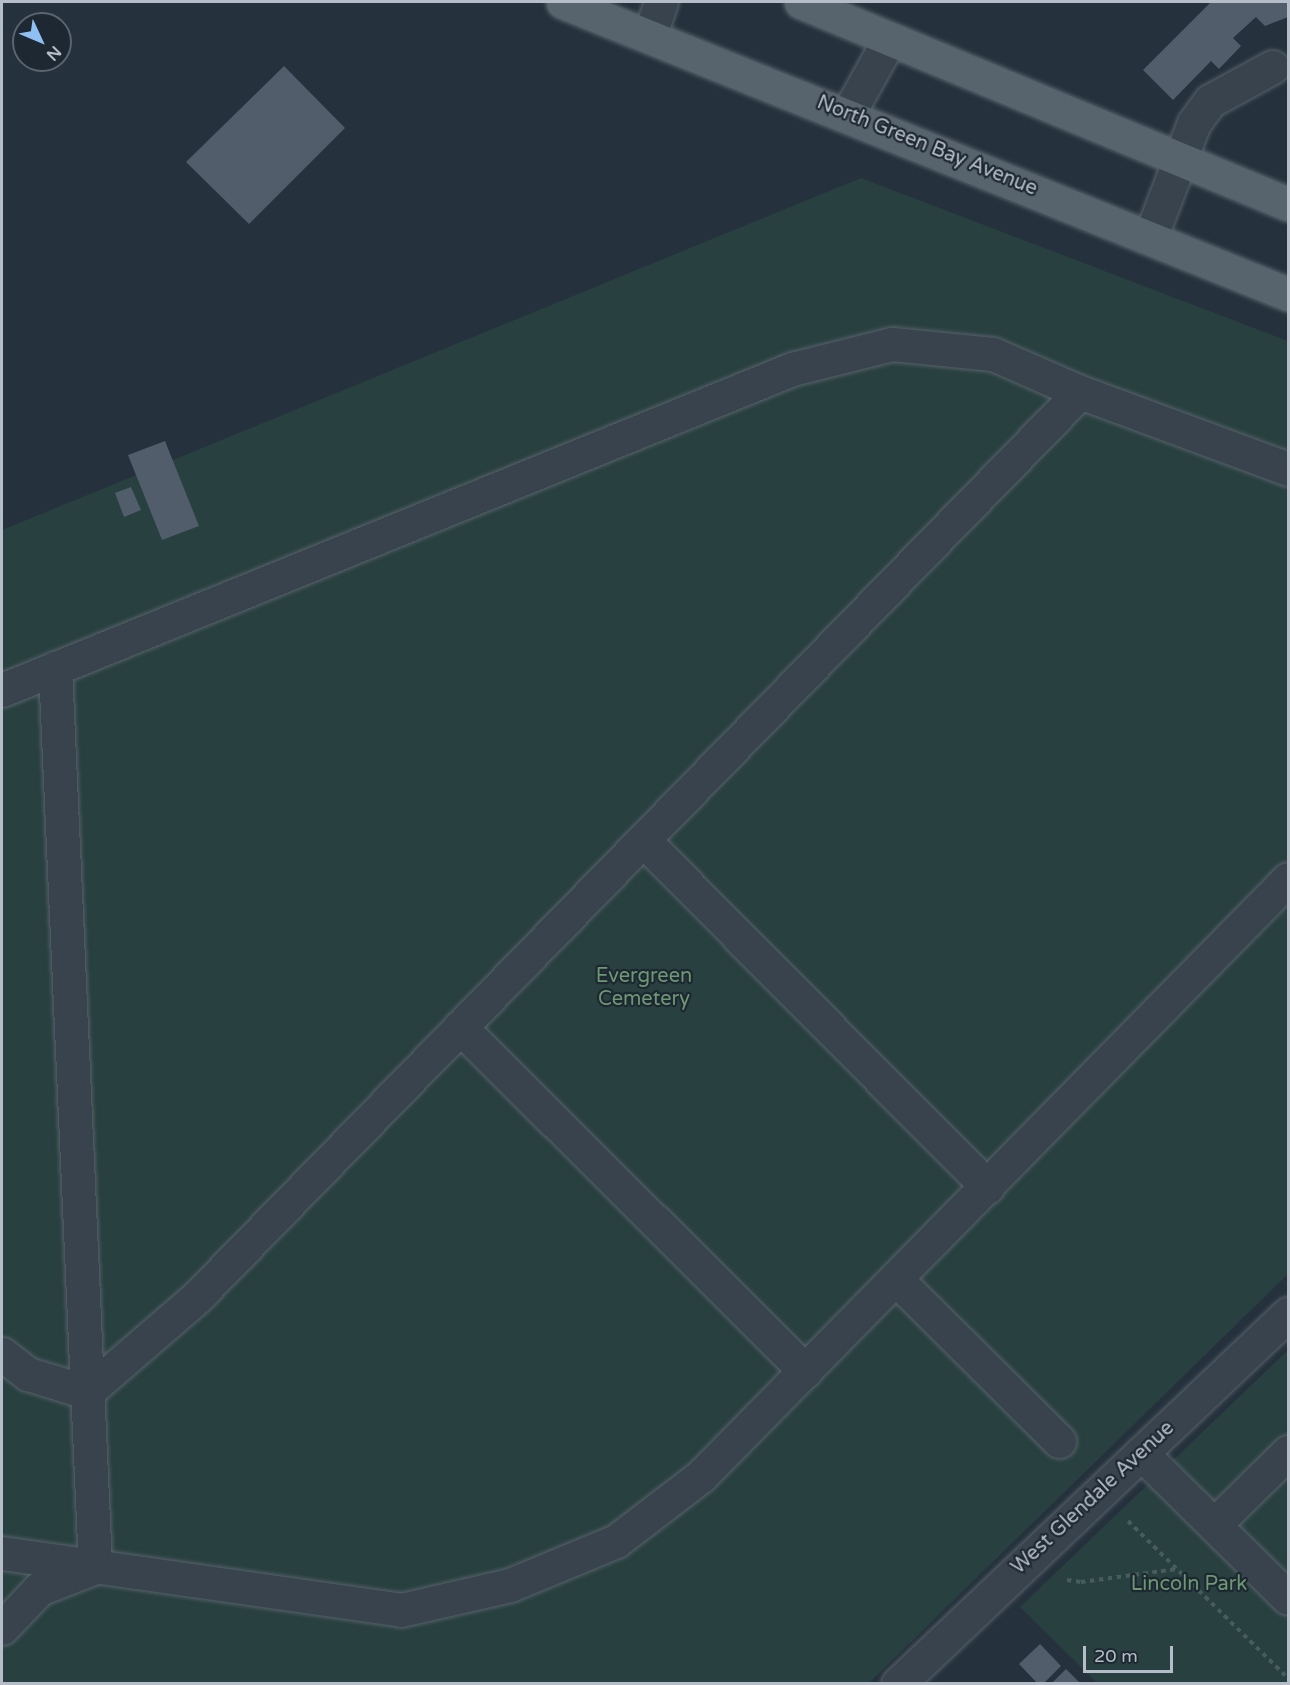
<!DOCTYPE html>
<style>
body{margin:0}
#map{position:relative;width:1290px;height:1685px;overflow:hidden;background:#25323d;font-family:"Varela Round",sans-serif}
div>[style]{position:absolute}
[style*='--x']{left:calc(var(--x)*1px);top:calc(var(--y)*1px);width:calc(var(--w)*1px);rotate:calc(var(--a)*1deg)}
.green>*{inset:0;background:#28403f}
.building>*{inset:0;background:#515d6b}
.path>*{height:4px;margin-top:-2px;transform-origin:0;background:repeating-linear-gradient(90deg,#475c5d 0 4.5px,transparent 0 9px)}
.roads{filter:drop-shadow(0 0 2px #57616b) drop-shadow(0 0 2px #57616b)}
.minor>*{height:33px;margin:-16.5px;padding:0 16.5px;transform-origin:16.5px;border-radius:16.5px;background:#39434d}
.major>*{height:33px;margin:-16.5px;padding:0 16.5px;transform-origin:16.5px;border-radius:16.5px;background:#57636d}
span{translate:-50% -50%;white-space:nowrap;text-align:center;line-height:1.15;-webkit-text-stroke:4.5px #1e2832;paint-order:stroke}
.street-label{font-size:20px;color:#b5bec8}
.park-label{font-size:20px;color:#6d9873}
.frame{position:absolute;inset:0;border:3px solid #b5bec8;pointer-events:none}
.north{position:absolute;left:12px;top:12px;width:60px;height:60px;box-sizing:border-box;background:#1e2832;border:2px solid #5a646e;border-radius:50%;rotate:134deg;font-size:16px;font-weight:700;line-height:24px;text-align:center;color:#b5bec8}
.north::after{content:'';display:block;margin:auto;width:21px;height:27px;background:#90bff3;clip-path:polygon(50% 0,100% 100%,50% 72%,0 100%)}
.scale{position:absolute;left:1083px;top:1646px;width:90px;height:27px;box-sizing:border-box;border:3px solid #b5bec8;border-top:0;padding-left:8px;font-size:18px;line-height:21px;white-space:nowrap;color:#b5bec8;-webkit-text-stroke:4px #1e2832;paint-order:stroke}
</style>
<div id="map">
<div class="green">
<i style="clip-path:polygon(861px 178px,1288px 341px,1288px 1274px,869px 1683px,2px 1684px,2px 530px)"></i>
<i style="clip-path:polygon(1288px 1350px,1288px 1683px,1097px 1683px,1020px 1607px)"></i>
</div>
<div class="building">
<i style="clip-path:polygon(1211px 2px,1288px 2px,1288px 17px,1265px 26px,1256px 17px,1233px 38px,1241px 46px,1219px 69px,1211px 61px,1173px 100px,1143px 70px)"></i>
<i style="clip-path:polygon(284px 66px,345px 128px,249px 224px,186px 162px)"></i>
<i style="clip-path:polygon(165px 441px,199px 526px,162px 540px,128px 455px)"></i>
<i style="clip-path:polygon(131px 487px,141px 510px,124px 517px,115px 493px)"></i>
<i style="clip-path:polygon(1040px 1644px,1061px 1666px,1043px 1684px,1038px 1684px,1019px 1664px)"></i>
<i style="clip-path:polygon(1066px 1669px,1081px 1684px,1051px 1684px)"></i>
</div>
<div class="path">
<i style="--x:1128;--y:1521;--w:224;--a:44.5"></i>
<i style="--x:1067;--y:1580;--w:14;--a:8"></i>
<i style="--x:1081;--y:1582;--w:97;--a:-7.7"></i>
</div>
<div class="roads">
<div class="minor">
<i style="--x:650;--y:34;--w:34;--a:-71"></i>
<i style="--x:848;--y:114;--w:85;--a:-61"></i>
<i style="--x:1150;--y:238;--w:123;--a:-69.1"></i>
<i style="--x:1194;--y:123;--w:27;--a:-54"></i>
<i style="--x:1210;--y:101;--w:71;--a:-28.7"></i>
<i style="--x:55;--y:668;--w:900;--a:87.45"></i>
<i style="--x:2;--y:690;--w:853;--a:-22.11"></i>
<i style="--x:792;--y:369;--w:103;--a:-14"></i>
<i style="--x:892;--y:344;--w:101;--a:5.7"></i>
<i style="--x:993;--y:354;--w:95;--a:23.6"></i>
<i style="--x:1080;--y:392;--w:222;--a:20.3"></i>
<i style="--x:643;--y:840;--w:489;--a:45.2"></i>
<i style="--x:460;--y:1027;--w:487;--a:44.9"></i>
<i style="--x:896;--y:1279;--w:230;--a:44.8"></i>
<i style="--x:2;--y:1354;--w:33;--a:38"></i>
<i style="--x:28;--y:1374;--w:62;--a:17"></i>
<i style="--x:87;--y:1392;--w:145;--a:-40.8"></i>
<i style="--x:197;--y:1297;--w:1264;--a:-45.7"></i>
<i style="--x:1141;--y:1453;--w:206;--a:44.6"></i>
<i style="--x:1215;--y:1524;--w:103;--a:-44.6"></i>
<i style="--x:2;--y:1553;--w:403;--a:8.1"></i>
<i style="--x:401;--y:1610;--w:112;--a:-12.9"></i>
<i style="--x:510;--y:1585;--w:115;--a:-22.5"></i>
<i style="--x:616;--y:1541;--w:107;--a:-37.4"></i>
<i style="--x:701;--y:1476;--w:837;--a:-45.48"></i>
<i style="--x:2;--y:1628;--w:54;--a:-46.5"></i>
<i style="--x:39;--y:1589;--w:58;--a:-21.3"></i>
<i style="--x:898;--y:1684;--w:538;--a:-43.49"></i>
</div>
<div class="major">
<i style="--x:563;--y:2;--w:782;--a:21.94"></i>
<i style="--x:801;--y:2;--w:527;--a:22.53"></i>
</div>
</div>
<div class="street-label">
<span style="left:927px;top:146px;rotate:22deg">North Green Bay Avenue</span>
<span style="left:1093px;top:1498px;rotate:-43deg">West Glendale Avenue</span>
</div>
<div class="park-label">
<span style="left:644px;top:988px">Evergreen<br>Cemetery</span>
<span style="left:1189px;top:1584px">Lincoln Park</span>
</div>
<div class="frame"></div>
<div class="north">N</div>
<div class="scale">20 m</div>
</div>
